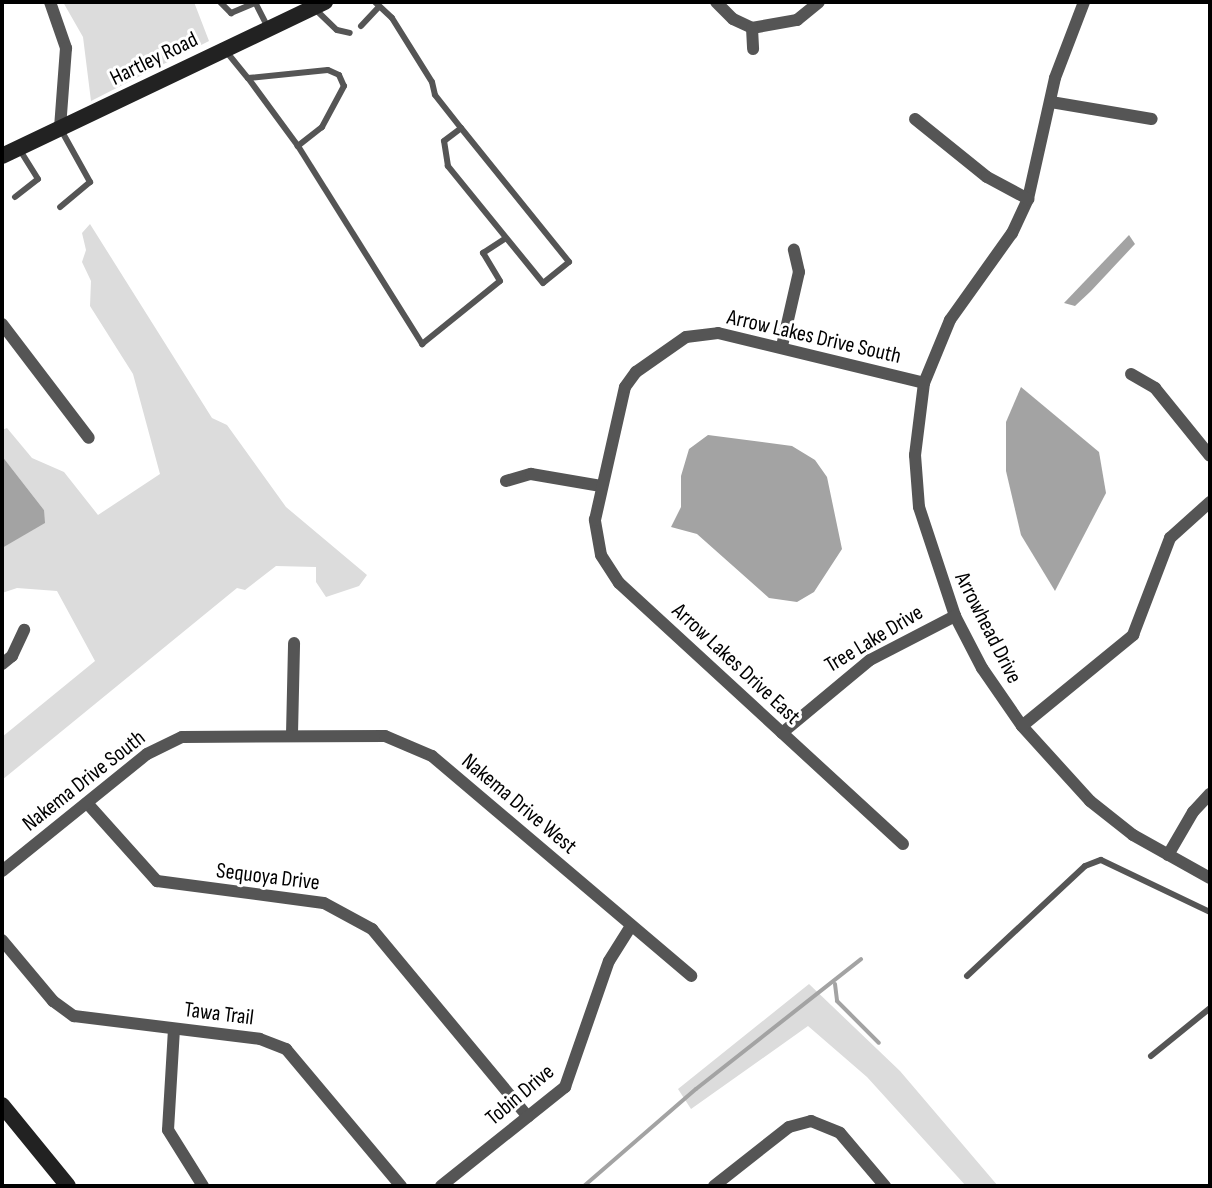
<!DOCTYPE html>
<style>
body{margin:0}
#map{position:relative;width:1212px;height:1188px;overflow:hidden;background:#fff;font-family:"Sofia Sans Condensed",sans-serif}
div>[style]{position:absolute}
[style*='--x']{left:calc(var(--x)*1px);top:calc(var(--y)*1px);width:calc(var(--w)*1px);rotate:calc(var(--a)*1deg)}
.green>*{inset:0;background:#dcdcdc}
.water>*{inset:0;background:#a3a3a3}
.stream>*{height:4px;margin:-2px;padding:0 2px;transform-origin:2px;border-radius:2px;background:#a3a3a3}
.lane>*{height:6px;margin:-3px;padding:0 3px;transform-origin:3px;border-radius:3px;background:#555}
.street>*{height:12px;margin:-6px;padding:0 6px;transform-origin:6px;border-radius:6px;background:#555}
.secondary>*{height:16px;margin:-8px;padding:0 8px;transform-origin:8px;border-radius:8px;background:#222}
span{translate:-50% -50%;white-space:nowrap;text-align:center;line-height:1.15;-webkit-text-stroke:6px #fff;paint-order:stroke}
.street-label{font-size:22px;color:#000}
.frame{position:absolute;inset:0;border:4px solid #000;pointer-events:none}
</style>
<div id="map">
<div class="green">
<i style="clip-path:polygon(63px 2px,194px 2px,209px 41px,91px 101px,83px 37px)"></i>
<i style="clip-path:polygon(90px 224px,212px 418px,227px 425px,286px 507px,367px 575px,359px 586px,326px 597px,316px 582px,316px 567px,276px 566px,245px 590px,237px 588px,2px 780px,2px 737px,95px 661px,57px 591px,17px 588px,2px 593px,2px 548px,44px 510px,2px 456px,2px 430px,7px 428px,32px 458px,64px 472px,98px 515px,160px 474px,133px 374px,90px 306px,91px 281px,82px 262px,86px 250px,82px 233px)"></i>
<i style="clip-path:polygon(809px 984px,900px 1071px,998px 1186px,966px 1186px,867px 1077px,808px 1026px,691px 1109px,678px 1089px)"></i>
</div>
<div class="water">
<i style="clip-path:polygon(1129px 235px,1135px 244px,1091px 291px,1075px 306px,1064px 303px)"></i>
<i style="clip-path:polygon(1021px 387px,1099px 452px,1106px 493px,1055px 591px,1021px 535px,1006px 471px,1006px 422px)"></i>
<i style="clip-path:polygon(708px 435px,792px 446px,815px 460px,827px 477px,842px 549px,814px 592px,797px 602px,769px 598px,697px 534px,671px 527px,681px 507px,681px 476px,689px 449px)"></i>
<i style="clip-path:polygon(2px 456px,44px 510px,45px 523px,2px 548px)"></i>
</div>
<div class="stream">
<i style="--x:835;--y:984;--w:17;--a:83"></i>
<i style="--x:837;--y:1001;--w:59;--a:45"></i>
<i style="--x:584;--y:1186;--w:148;--a:-40.9"></i>
<i style="--x:696;--y:1089;--w:210;--a:-38.2"></i>
</div>
<div class="lane">
<i style="--x:220;--y:2;--w:16;--a:45"></i>
<i style="--x:231;--y:13;--w:28;--a:-23"></i>
<i style="--x:255;--y:2;--w:27;--a:63"></i>
<i style="--x:375;--y:2;--w:23;--a:43"></i>
<i style="--x:392;--y:18;--w:75;--a:58"></i>
<i style="--x:432;--y:82;--w:13;--a:77"></i>
<i style="--x:435;--y:95;--w:42;--a:51.8"></i>
<i style="--x:461;--y:128;--w:172;--a:51.1"></i>
<i style="--x:569;--y:262;--w:33;--a:141"></i>
<i style="--x:543;--y:283;--w:151;--a:-129.1"></i>
<i style="--x:448;--y:166;--w:25;--a:-99"></i>
<i style="--x:444;--y:141;--w:21;--a:-37"></i>
<i style="--x:315;--y:9;--w:30;--a:44"></i>
<i style="--x:337;--y:30;--w:13;--a:13"></i>
<i style="--x:361;--y:26;--w:25;--a:-47"></i>
<i style="--x:225;--y:50;--w:36;--a:51"></i>
<i style="--x:248;--y:78;--w:80;--a:-5.7"></i>
<i style="--x:328;--y:70;--w:12;--a:24"></i>
<i style="--x:339;--y:75;--w:12;--a:66"></i>
<i style="--x:344;--y:86;--w:47;--a:118.2"></i>
<i style="--x:322;--y:127;--w:31;--a:142"></i>
<i style="--x:298;--y:146;--w:84;--a:-126.3"></i>
<i style="--x:60;--y:128;--w:62;--a:60.9"></i>
<i style="--x:90;--y:182;--w:39;--a:140"></i>
<i style="--x:298;--y:146;--w:234;--a:57.9"></i>
<i style="--x:422;--y:344;--w:100;--a:-38.9"></i>
<i style="--x:500;--y:281;--w:33;--a:-121"></i>
<i style="--x:483;--y:253;--w:27;--a:-33"></i>
<i style="--x:15;--y:197;--w:29;--a:-38"></i>
<i style="--x:38;--y:179;--w:36;--a:-122"></i>
<i style="--x:967;--y:976;--w:161;--a:-43"></i>
<i style="--x:1085;--y:866;--w:17;--a:-21"></i>
<i style="--x:1101;--y:860;--w:121;--a:25.5"></i>
<i style="--x:1151;--y:1056;--w:76;--a:-39.1"></i>
</div>
<div class="street">
<i style="--x:50;--y:2;--w:49;--a:70.8"></i>
<i style="--x:66;--y:48;--w:80;--a:94.3"></i>
<i style="--x:716;--y:2;--w:24;--a:45"></i>
<i style="--x:733;--y:19;--w:21;--a:25"></i>
<i style="--x:752;--y:28;--w:46;--a:-10.1"></i>
<i style="--x:797;--y:20;--w:28;--a:-39"></i>
<i style="--x:1084;--y:2;--w:81;--a:110.9"></i>
<i style="--x:1055;--y:78;--w:124;--a:102.6"></i>
<i style="--x:1028;--y:199;--w:38;--a:115"></i>
<i style="--x:1012;--y:233;--w:107;--a:125.5"></i>
<i style="--x:950;--y:320;--w:68;--a:112.4"></i>
<i style="--x:924;--y:383;--w:73;--a:97.1"></i>
<i style="--x:915;--y:455;--w:52;--a:85.6"></i>
<i style="--x:919;--y:507;--w:115;--a:71.7"></i>
<i style="--x:955;--y:616;--w:59;--a:62.6"></i>
<i style="--x:982;--y:668;--w:70;--a:55.4"></i>
<i style="--x:1022;--y:726;--w:101;--a:47.8"></i>
<i style="--x:1090;--y:801;--w:55;--a:38.3"></i>
<i style="--x:1133;--y:835;--w:88;--a:29.2"></i>
<i style="--x:752;--y:28;--w:21;--a:87"></i>
<i style="--x:1051;--y:102;--w:102;--a:9.6"></i>
<i style="--x:915;--y:119;--w:92;--a:38.9"></i>
<i style="--x:987;--y:177;--w:47;--a:28.2"></i>
<i style="--x:2;--y:324;--w:143;--a:52.7"></i>
<i style="--x:782;--y:346;--w:76;--a:-77.1"></i>
<i style="--x:799;--y:272;--w:23;--a:-103"></i>
<i style="--x:1131;--y:374;--w:28;--a:30"></i>
<i style="--x:1155;--y:388;--w:87;--a:51"></i>
<i style="--x:506;--y:481;--w:26;--a:-16"></i>
<i style="--x:531;--y:474;--w:71;--a:9.7"></i>
<i style="--x:2;--y:664;--w:13;--a:-39"></i>
<i style="--x:12;--y:656;--w:29;--a:-65"></i>
<i style="--x:1022;--y:726;--w:144;--a:-39.3"></i>
<i style="--x:1133;--y:635;--w:104;--a:-69.1"></i>
<i style="--x:1170;--y:538;--w:54;--a:-42"></i>
<i style="--x:782;--y:733;--w:114;--a:-39.7"></i>
<i style="--x:870;--y:660;--w:96;--a:-27.4"></i>
<i style="--x:292;--y:734;--w:91;--a:-88.7"></i>
<i style="--x:87;--y:803;--w:105;--a:48.1"></i>
<i style="--x:157;--y:881;--w:168;--a:7.5"></i>
<i style="--x:324;--y:903;--w:55;--a:28.4"></i>
<i style="--x:372;--y:929;--w:244;--a:50.3"></i>
<i style="--x:903;--y:844;--w:386;--a:-137.4"></i>
<i style="--x:619;--y:583;--w:33;--a:-123"></i>
<i style="--x:601;--y:555;--w:36;--a:-100"></i>
<i style="--x:595;--y:520;--w:136;--a:-77.3"></i>
<i style="--x:625;--y:387;--w:19;--a:-54"></i>
<i style="--x:636;--y:372;--w:61;--a:-35"></i>
<i style="--x:686;--y:337;--w:32;--a:-7"></i>
<i style="--x:718;--y:333;--w:212;--a:13.6"></i>
<i style="--x:1168;--y:855;--w:50;--a:-59.8"></i>
<i style="--x:1193;--y:812;--w:25;--a:-47"></i>
<i style="--x:2;--y:871;--w:186;--a:-38.9"></i>
<i style="--x:147;--y:754;--w:39;--a:-26"></i>
<i style="--x:182;--y:737;--w:203;--a:-0.3"></i>
<i style="--x:385;--y:736;--w:51;--a:23.1"></i>
<i style="--x:432;--y:756;--w:340;--a:40.3"></i>
<i style="--x:2;--y:940;--w:80;--a:50.1"></i>
<i style="--x:53;--y:1001;--w:26;--a:36"></i>
<i style="--x:74;--y:1016;--w:187;--a:7"></i>
<i style="--x:260;--y:1039;--w:28;--a:21"></i>
<i style="--x:286;--y:1049;--w:179;--a:50"></i>
<i style="--x:174;--y:1029;--w:101;--a:93.4"></i>
<i style="--x:168;--y:1130;--w:66;--a:58"></i>
<i style="--x:441;--y:1186;--w:159;--a:-38.6"></i>
<i style="--x:565;--y:1087;--w:133;--a:-70.8"></i>
<i style="--x:609;--y:961;--w:41;--a:-57.8"></i>
<i style="--x:714;--y:1186;--w:95;--a:-38.2"></i>
<i style="--x:789;--y:1127;--w:23;--a:-15"></i>
<i style="--x:811;--y:1121;--w:31;--a:22"></i>
<i style="--x:840;--y:1133;--w:70;--a:49.7"></i>
</div>
<div class="secondary">
<i style="--x:2;--y:156;--w:358;--a:-25.5"></i>
<i style="--x:2;--y:1105;--w:104;--a:50.8"></i>
</div>
<div class="street-label">
<span style="left:154px;top:59px;rotate:-26deg">Hartley Road</span>
<span style="left:814px;top:337px;rotate:13deg">Arrow Lakes Drive South</span>
<span style="left:988px;top:628px;rotate:63deg">Arrowhead Drive</span>
<span style="left:874px;top:639px;rotate:-31deg">Tree Lake Drive</span>
<span style="left:736px;top:664px;rotate:43deg">Arrow Lakes Drive East</span>
<span style="left:84px;top:781px;rotate:-38deg">Nakema Drive South</span>
<span style="left:519px;top:804px;rotate:40deg">Nakema Drive West</span>
<span style="left:268px;top:877px;rotate:7deg">Sequoya Drive</span>
<span style="left:219px;top:1014px;rotate:7deg">Tawa Trail</span>
<span style="left:520px;top:1095px;rotate:-40deg">Tobin Drive</span>
</div>
<div class="frame"></div>
</div>
